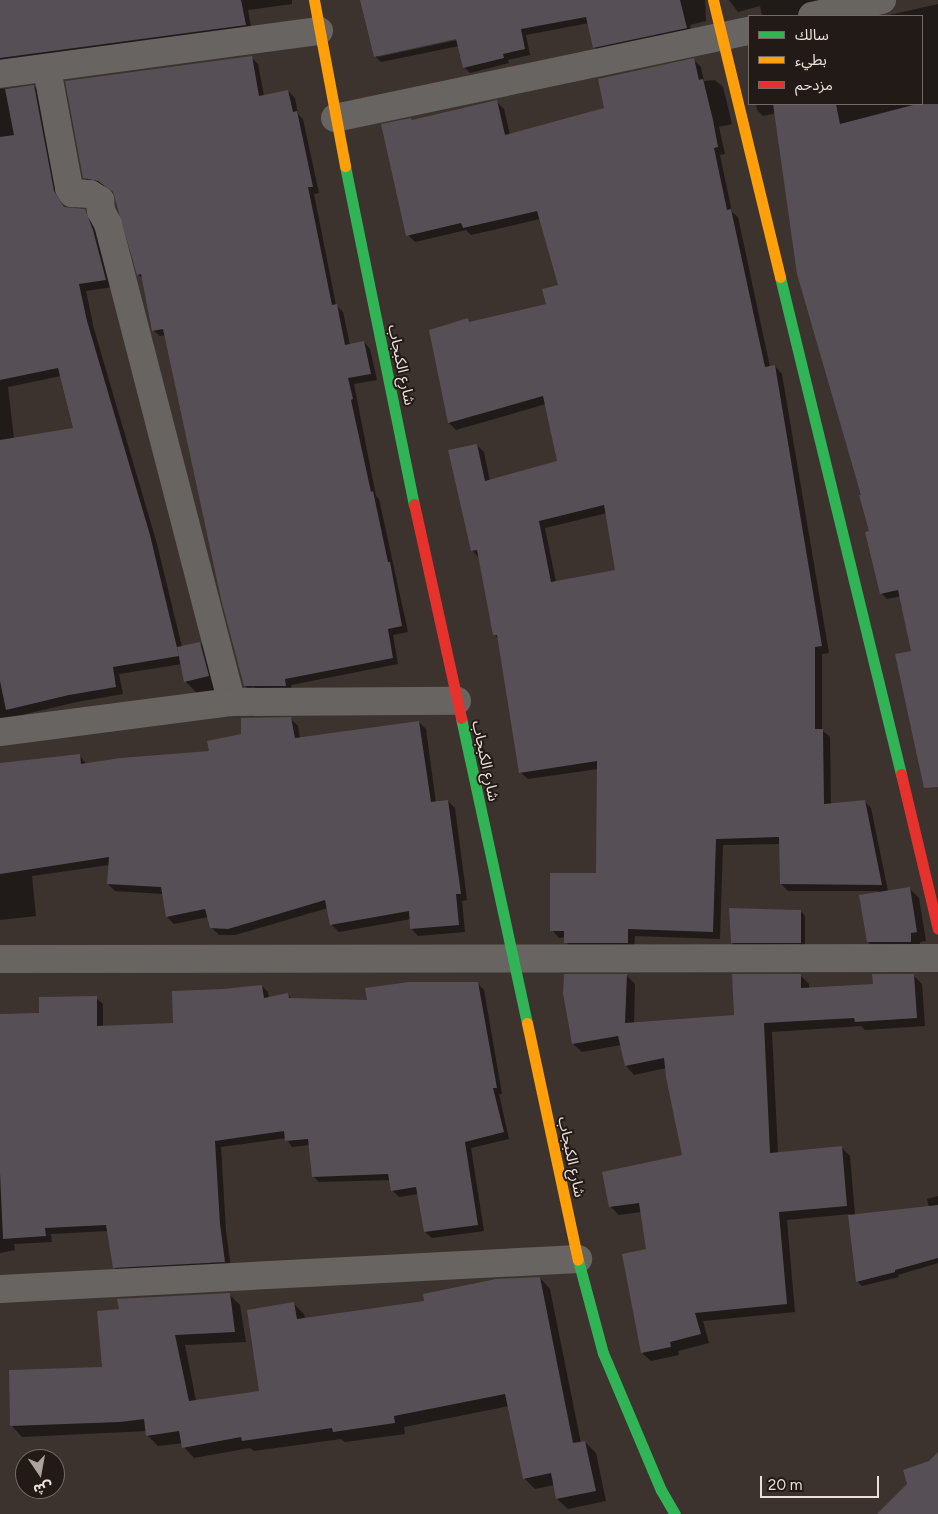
<!DOCTYPE html>
<meta charset="utf-8">
<style>
body{margin:0}
#map{position:relative;width:938px;height:1514px;overflow:hidden;background:#3c322e;font-family:Figtree,"Noto Sans Arabic",sans-serif}
div>[style]{position:absolute}
[style*='--x']{left:calc(var(--x)*1px);top:calc(var(--y)*1px);width:calc(var(--w)*1px);rotate:calc(var(--a)*1deg)}
.shadow>*{inset:0;background:#0007}
.building>*{inset:0;background:#565056}
.street>*{height:28px;margin:-14px;padding:0 14px;transform-origin:14px;border-radius:14px;background:#676461}
.fast>*{height:11px;margin:-5.5px;padding:0 5.5px;transform-origin:5.5px;border-radius:5.5px;background:#30b455}
.slow>*{height:11px;margin:-5.5px;padding:0 5.5px;transform-origin:5.5px;border-radius:5.5px;background:#ff9f0a}
.jam>*{height:11px;margin:-5.5px;padding:0 5.5px;transform-origin:5.5px;border-radius:5.5px;background:#e5322d}
span{translate:-50% -50%;white-space:nowrap;text-align:center;line-height:1.15;-webkit-text-stroke:4px #221a16;paint-order:stroke}
.street-label{font-size:15px;color:#ede0db}
.legend{position:absolute;left:748px;top:15px;width:175px;height:90px;box-sizing:border-box;background:#221a16;border:1px solid #736965;margin:0;padding:6px 9px;list-style:none;font-size:15px;color:#ede0db}
.legend li{display:flex;align-items:center;gap:10px;height:25px}
.legend b{width:25px;border:1px solid #736965}
.north{position:absolute;left:15px;top:1449px;width:50px;height:50px;box-sizing:border-box;background:#221a16;border:1px solid #736965;border-radius:50%;rotate:168deg;font-size:14px;font-weight:700;line-height:20px;text-align:center;color:#ede0db}
.north::after{content:'';display:block;margin:auto;width:18px;height:22px;background:#afa39e;clip-path:polygon(50% 0,100% 100%,50% 72%,0 100%)}
.scale{position:absolute;left:760px;top:1476px;width:119px;height:22px;box-sizing:border-box;border:2px solid #ede0db;border-top:0;padding-left:6px;font-size:15px;line-height:18px;white-space:nowrap;color:#ede0db;-webkit-text-stroke:4px #221a16;paint-order:stroke}
</style>
<div id="map">
<div class="shadow">
<i style="clip-path:polygon(0 0,292px 0,292px 4px,248px 10px,252px 32px,0 68px)"></i>
<i style="clip-path:polygon(evenodd,365px 0,705px 0,706px 21px,690px 25px,692px 34px,600px 53px,594px 47px,589px 23px,526px 35px,530px 55px,508px 60px,509px 63px,470px 73px,464px 67px,459px 46px,381px 62px,375px 56px,365px 0,462px 37px,462px 39px,378px 57px,378px 55px,462px 37px)"></i>
<i style="clip-path:polygon(729px 0,844px 0,804px 16px,762px 16px,760px 6px,738px 12px)"></i>
<i style="clip-path:polygon(938px 4px,938px 767px,901px 596px,887px 599px,881px 593px,863px 495px,776px 113px,763px 116px,757px 110px,756px 104px,922px 104px,922px 16px,885px 16px)"></i>
<i style="clip-path:polygon(251px 57px,258px 64px,264px 96px,288px 91px,295px 98px,298px 114px,303px 119px,319px 193px,314px 194px,336px 305px,343px 312px,350px 345px,364px 342px,370px 349px,377px 380px,354px 384px,376px 496px,379px 499px,408px 632px,393px 635px,398px 664px,291px 685px,292px 692px,252px 692px,245px 686px,166px 335px,160px 336px,153px 330px,143px 279px,138px 274px,115px 194px,106px 187px,91px 184px,84px 177px)"></i>
<i style="clip-path:polygon(evenodd,694px 60px,701px 67px,704px 81px,715px 80px,723px 87px,732px 124px,719px 127px,725px 154px,720px 155px,732px 212px,738px 217px,770px 367px,775px 366px,782px 374px,829px 653px,822px 654px,822px 730px,830px 737px,831px 804px,864px 801px,871px 808px,888px 891px,909px 888px,919px 898px,926px 941px,920px 942px,920px 952px,878px 952px,868px 942px,878px 891px,788px 891px,781px 884px,780px 844px,723px 845px,720px 939px,635px 936px,634px 949px,573px 949px,566px 942px,566px 937px,559px 938px,552px 930px,598px 874px,598px 769px,528px 779px,520px 772px,499px 639px,494px 634px,479px 558px,472px 550px,477px 445px,484px 452px,490px 481px,559px 462px,546px 404px,456px 430px,449px 423px,468px 320px,471px 323px,547px 305px,560px 286px,540px 219px,471px 235px,466px 230px,415px 242px,408px 235px,413px 121px,496px 101px,504px 109px,510px 135px,606px 109px,694px 60px,607px 513px,617px 571px,556px 582px,545px 528px,607px 513px)"></i>
<i style="clip-path:polygon(evenodd,34px 86px,41px 94px,62px 204px,65px 208px,85px 211px,92px 218px,113px 287px,86px 291px,94px 329px,157px 544px,182px 647px,200px 643px,214px 657px,222px 690px,199px 695px,185px 681px,182px 664px,119px 674px,123px 694px,77px 702px,0 720px,0 89px,34px 86px,61px 376px,74px 429px,14px 439px,8px 387px,61px 376px)"></i>
<i style="clip-path:polygon(291px 719px,298px 726px,300px 738px,419px 722px,426px 729px,436px 803px,448px 801px,455px 808px,467px 900px,462px 901px,465px 932px,418px 936px,411px 928px,411px 919px,339px 932px,332px 925px,328px 908px,235px 935px,219px 935px,211px 927px,208px 917px,174px 924px,167px 917px,163px 894px,115px 891px,108px 884px,109px 865px,32px 876px,36px 916px,0 920px,0 764px,79px 755px,87px 765px,211px 752px,243px 735px)"></i>
<i style="clip-path:polygon(801px 911px,805px 916px,805px 947px,736px 947px,732px 942px)"></i>
<i style="clip-path:polygon(626px 975px,635px 984px,634px 1024px,735px 1016px,800px 975px,809px 984px,809px 989px,875px 985px,913px 975px,922px 984px,925px 1026px,865px 1030px,861px 1026px,772px 1032px,778px 1153px,842px 1148px,850px 1156px,855px 1215px,929px 1207px,927px 1199px,938px 1196px,938px 1263px,898px 1275px,899px 1277px,862px 1286px,857px 1281px,850px 1214px,787px 1220px,795px 1312px,703px 1321px,709px 1343px,678px 1351px,679px 1355px,651px 1361px,642px 1353px,648px 1250px,641px 1212px,619px 1215px,610px 1206px,684px 1156px,666px 1068px,634px 1075px,626px 1066px,621px 1045px,582px 1052px,573px 1044px)"></i>
<i style="clip-path:polygon(478px 984px,484px 990px,502px 1094px,499px 1094px,509px 1139px,471px 1148px,484px 1231px,432px 1238px,425px 1232px,418px 1194px,399px 1197px,393px 1191px,391px 1180px,319px 1182px,313px 1176px,310px 1145px,292px 1147px,286px 1138px,221px 1147px,226px 1231px,231px 1268px,120px 1273px,114px 1267px,108px 1231px,51px 1234px,52px 1242px,14px 1244px,15px 1250px,0 1253px,0 1015px,40px 1014px,96px 998px,103px 1004px,103px 1027px,174px 1025px,223px 990px,262px 986px,268px 992px,269px 999px,288px 995px,292px 999px,368px 1001px)"></i>
<i style="clip-path:polygon(540px 1278px,550px 1289px,581px 1443px,585px 1442px,596px 1453px,606px 1501px,568px 1509px,557px 1499px,554px 1485px,535px 1489px,524px 1478px,509px 1406px,404px 1427px,405px 1434px,345px 1442px,341px 1439px,254px 1451px,250px 1448px,194px 1458px,184px 1447px,183px 1443px,158px 1446px,147px 1435px,147px 1431px,22px 1437px,12px 1426px,104px 1368px,229px 1294px,240px 1305px,246px 1342px,185px 1345px,196px 1401px,261px 1392px,293px 1303px,304px 1314px,305px 1319px,426px 1302px)"></i>
</div>
<div class="building">
<i style="clip-path:polygon(0 0,241px 0,246px 25px,0 58px)"></i>
<i style="clip-path:polygon(360px 0,680px 0,687px 28px,593px 48px,586px 17px,521px 29px,525px 49px,503px 54px,504px 58px,463px 68px,456px 39px,374px 57px)"></i>
<i style="clip-path:polygon(252px 56px,259px 96px,288px 90px,293px 112px,297px 111px,313px 187px,308px 187px,332px 305px,337px 304px,345px 345px,364px 341px,371px 374px,348px 378px,353px 399px,351px 400px,371px 492px,373px 491px,388px 562px,390px 562px,402px 626px,388px 629px,393px 658px,285px 679px,286px 686px,244px 686px,221px 599px,163px 329px,152px 331px,141px 274px,137px 275px,113px 192px,98px 181px,83px 178px,65px 81px)"></i>
<i style="clip-path:polygon(evenodd,694px 58px,699px 80px,703px 79px,713px 120px,718px 147px,714px 148px,727px 210px,731px 209px,765px 367px,775px 365px,822px 646px,815px 647px,815px 729px,823px 729px,824px 804px,865px 800px,882px 885px,780px 884px,779px 837px,716px 839px,713px 932px,628px 929px,628px 943px,564px 943px,564px 931px,550px 931px,550px 873px,596px 873px,597px 761px,519px 773px,497px 635px,493px 635px,477px 550px,471px 551px,448px 450px,477px 444px,485px 481px,557px 461px,543px 396px,448px 423px,429px 330px,468px 318px,469px 322px,546px 304px,542px 289px,558px 285px,537px 211px,463px 228px,461px 223px,406px 236px,381px 124px,411px 118px,412px 120px,497px 100px,505px 135px,604px 108px,598px 79px,694px 58px,604px 505px,615px 570px,551px 582px,539px 521px,604px 505px)"></i>
<i style="clip-path:polygon(34px 85px,54px 191px,64px 207px,85px 209px,93px 230px,106px 280px,79px 284px,87px 321px,150px 535px,179px 656px,113px 667px,116px 687px,69px 695px,6px 710px,0 681px,0 440px,73px 428px,58px 368px,0 380px,0 137px,14px 135px,5px 89px)"></i>
<i style="clip-path:polygon(773px 104px,836px 104px,840px 124px,917px 104px,938px 104px,938px 787px,924px 788px,895px 654px,911px 651px,898px 590px,880px 594px,865px 532px,869px 531px,859px 495px,861px 495px,797px 274px)"></i>
<i style="clip-path:polygon(200px 642px,209px 676px,184px 682px,177px 647px)"></i>
<i style="clip-path:polygon(291px 717px,295px 738px,419px 721px,431px 802px,448px 800px,461px 894px,456px 894px,459px 925px,410px 929px,409px 911px,330px 925px,325px 900px,228px 929px,210px 928px,205px 909px,166px 917px,161px 887px,107px 884px,109px 857px,0 874px,0 763px,80px 754px,81px 764px,120px 758px,209px 751px,207px 741px,241px 734px,241px 718px)"></i>
<i style="clip-path:polygon(910px 887px,917px 932px,911px 933px,911px 942px,867px 942px,859px 895px)"></i>
<i style="clip-path:polygon(729px 908px,801px 910px,801px 943px,731px 943px)"></i>
<i style="clip-path:polygon(564px 974px,627px 974px,625px 1023px,734px 1015px,732px 974px,801px 974px,801px 988px,873px 984px,872px 974px,914px 974px,917px 1018px,855px 1022px,854px 1018px,764px 1023px,770px 1153px,842px 1146px,847px 1206px,779px 1212px,787px 1304px,695px 1313px,701px 1334px,670px 1342px,671px 1347px,641px 1353px,622px 1254px,646px 1249px,639px 1203px,609px 1207px,602px 1172px,682px 1155px,666px 1077px,664px 1058px,625px 1066px,618px 1036px,572px 1044px,563px 993px)"></i>
<i style="clip-path:polygon(409px 982px,478px 982px,497px 1088px,493px 1088px,504px 1132px,465px 1142px,478px 1225px,424px 1232px,416px 1187px,391px 1191px,388px 1174px,312px 1177px,308px 1139px,285px 1141px,284px 1131px,215px 1141px,220px 1224px,225px 1262px,113px 1268px,106px 1225px,45px 1228px,46px 1236px,3px 1239px,0 1173px,0 1014px,39px 1013px,39px 997px,97px 996px,97px 1026px,173px 1023px,172px 991px,223px 989px,262px 985px,264px 998px,288px 993px,289px 998px,367px 1000px,365px 988px)"></i>
<i style="clip-path:polygon(938px 1205px,938px 1258px,895px 1270px,895px 1272px,856px 1282px,848px 1215px)"></i>
<i style="clip-path:polygon(540px 1277px,573px 1443px,585px 1441px,596px 1491px,556px 1499px,551px 1473px,523px 1479px,505px 1394px,394px 1416px,395px 1423px,333px 1432px,332px 1428px,242px 1441px,241px 1437px,182px 1448px,179px 1431px,146px 1436px,144px 1419px,120px 1422px,10px 1426px,9px 1370px,102px 1367px,97px 1311px,119px 1309px,117px 1299px,230px 1293px,235px 1332px,175px 1335px,189px 1401px,259px 1391px,247px 1310px,294px 1302px,297px 1319px,424px 1301px,423px 1294px,496px 1279px)"></i>
<i style="clip-path:polygon(938px 1452px,938px 1514px,877px 1514px,907px 1484px,903px 1470px,929px 1461px)"></i>
</div>
<div class="street">
<i style="--x:812;--y:16;--w:72;--a:-12.9"></i>
<i style="--x:47;--y:69;--w:121;--a:79.5"></i>
<i style="--x:69;--y:188;--w:6;--a:59"></i>
<i style="--x:72;--y:193;--w:18;--a:3"></i>
<i style="--x:90;--y:194;--w:12;--a:31"></i>
<i style="--x:100;--y:200;--w:11;--a:85"></i>
<i style="--x:101;--y:211;--w:15;--a:62"></i>
<i style="--x:108;--y:224;--w:494;--a:75.5"></i>
<i style="--x:0;--y:74;--w:322;--a:-7.7"></i>
<i style="--x:335;--y:118;--w:423;--a:-11.9"></i>
<i style="--x:0;--y:732;--w:234;--a:-7.4"></i>
<i style="--x:232;--y:702;--w:225;--a:-0.3"></i>
<i style="--x:0;--y:959;--w:938;--a:-0.06"></i>
<i style="--x:0;--y:1289;--w:579;--a:-2.97"></i>
</div>
<div class="fast">
<i style="--x:345;--y:166;--w:345;--a:78.5"></i>
<i style="--x:780;--y:277;--w:512;--a:76.32"></i>
<i style="--x:461;--y:718;--w:312;--a:77.8"></i>
<i style="--x:578;--y:1260;--w:96;--a:75"></i>
<i style="--x:603;--y:1353;--w:149;--a:67.1"></i>
<i style="--x:661;--y:1490;--w:28;--a:60"></i>
</div>
<div class="slow">
<i style="--x:314;--y:0;--w:169;--a:79.4"></i>
<i style="--x:713;--y:0;--w:285;--a:76.4"></i>
<i style="--x:527;--y:1023;--w:242;--a:77.9"></i>
</div>
<div class="jam">
<i style="--x:414;--y:504;--w:219;--a:77.6"></i>
<i style="--x:901;--y:774;--w:159;--a:76.6"></i>
</div>
<div class="street-label">
<span style="left:401px;top:365px;rotate:78deg">شارع الكبجاب</span>
<span style="left:485px;top:761px;rotate:78deg">شارع الكبجاب</span>
<span style="left:571px;top:1157px;rotate:78deg">شارع الكبجاب</span>
</div>
<ul class="legend">
<li><b style="height:6px;background:#30b455"></b>سالك</li>
<li><b style="height:6px;background:#ff9f0a"></b>بطيء</li>
<li><b style="height:6px;background:#e5322d"></b>مزدحم</li>
</ul>
<div class="north">ش</div>
<div class="scale">20 m</div>
</div>
